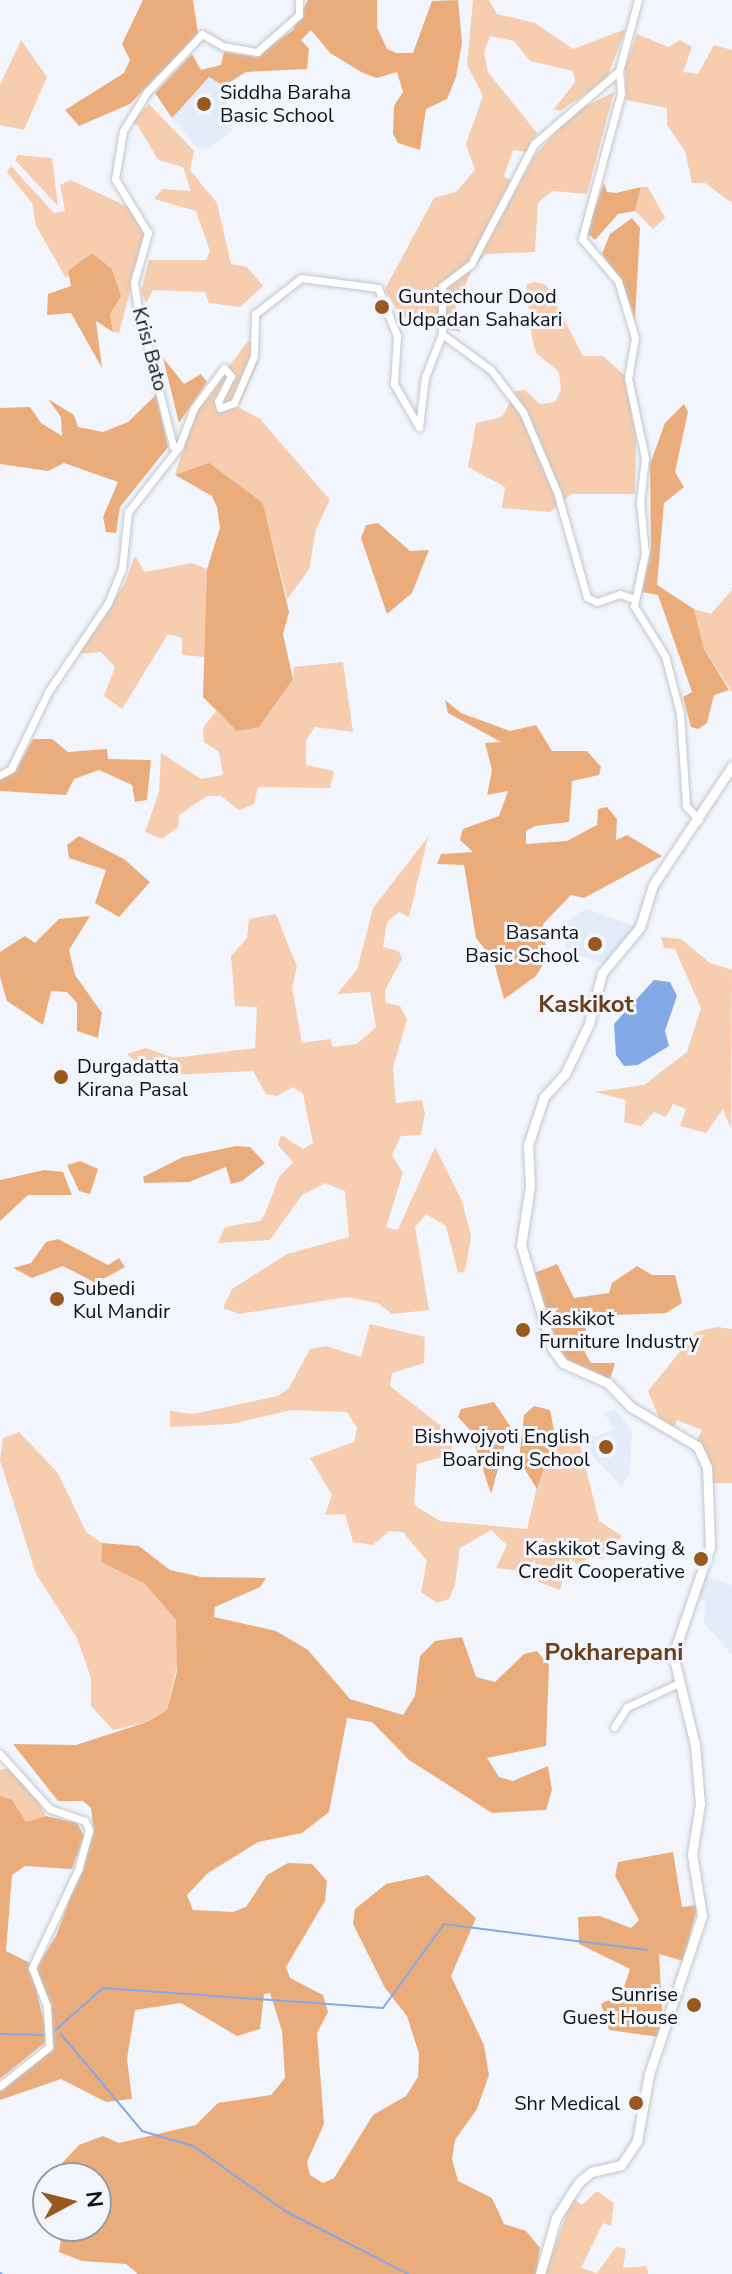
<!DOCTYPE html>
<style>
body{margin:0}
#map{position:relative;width:732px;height:2274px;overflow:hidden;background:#f2f6fc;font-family:"Nunito Sans",sans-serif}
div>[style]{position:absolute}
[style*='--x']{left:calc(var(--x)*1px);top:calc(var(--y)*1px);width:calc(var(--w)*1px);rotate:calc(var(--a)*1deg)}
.built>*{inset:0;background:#e4ecf9}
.green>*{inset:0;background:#f6cdae}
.forest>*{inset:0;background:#ebac7b}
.water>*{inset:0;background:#83a9e6}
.stream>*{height:2px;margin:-1px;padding:0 1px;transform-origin:1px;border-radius:1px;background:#83a9e6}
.roads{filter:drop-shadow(0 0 2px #c2c6cc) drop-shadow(0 0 2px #c2c6cc)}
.minor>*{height:7px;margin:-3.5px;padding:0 3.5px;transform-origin:3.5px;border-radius:3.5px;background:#fff}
.tertiary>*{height:9px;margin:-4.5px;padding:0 4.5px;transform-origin:4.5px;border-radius:4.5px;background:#fff}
.dots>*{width:22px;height:22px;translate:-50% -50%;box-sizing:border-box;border:4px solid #f2f6fc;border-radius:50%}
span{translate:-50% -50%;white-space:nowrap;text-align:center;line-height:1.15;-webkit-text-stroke:6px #f2f6fc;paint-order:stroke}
.poi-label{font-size:20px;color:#111214}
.left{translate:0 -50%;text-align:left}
.right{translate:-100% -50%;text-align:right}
.street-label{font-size:20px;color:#111214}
.quarter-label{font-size:24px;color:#6a3e18;font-weight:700}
.north{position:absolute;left:32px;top:2162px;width:80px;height:80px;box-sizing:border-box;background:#f2f6fc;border:2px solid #989b9f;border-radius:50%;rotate:83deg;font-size:22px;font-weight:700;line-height:32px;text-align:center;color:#111214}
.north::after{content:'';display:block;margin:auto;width:28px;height:36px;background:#985920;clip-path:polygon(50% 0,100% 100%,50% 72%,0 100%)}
</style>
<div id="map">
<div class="built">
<i style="clip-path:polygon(209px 76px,224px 86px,233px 131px,208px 149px,196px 146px,172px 118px)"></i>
<i style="clip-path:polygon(586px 909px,635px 926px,605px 965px,566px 950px,567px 921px)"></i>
<i style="clip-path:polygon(614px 1408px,632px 1431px,630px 1474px,621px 1486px,571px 1433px,581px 1428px,595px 1437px,614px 1429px,605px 1415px)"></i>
<i style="clip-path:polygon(704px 1577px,732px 1585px,732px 1655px,704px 1623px,705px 1602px,696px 1596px)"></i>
</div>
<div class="green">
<i style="clip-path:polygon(473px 0,489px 0,497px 14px,535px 23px,573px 49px,626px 29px,606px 80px,560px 111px,554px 109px,575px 82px,573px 71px,530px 61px,514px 41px,490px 36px,484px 53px,488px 72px,537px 133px,526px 152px,513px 150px,504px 176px,512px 181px,498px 223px,535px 155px,573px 113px,614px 92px,587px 194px,552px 191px,538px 203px,535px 252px,486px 254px,473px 267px,453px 314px,461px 332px,414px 324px,399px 314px,385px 289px,434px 198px,456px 192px,475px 170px,466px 144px,483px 96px,467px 65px)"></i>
<i style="clip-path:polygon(637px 34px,668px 47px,680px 40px,692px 47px,683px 72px,698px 74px,714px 45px,732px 50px,732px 203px,705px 183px,692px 183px,685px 151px,667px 125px,667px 108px,626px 100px,625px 67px)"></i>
<i style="clip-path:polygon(21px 40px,47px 77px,24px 130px,0 125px,0 85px)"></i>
<i style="clip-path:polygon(149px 104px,194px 151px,190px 170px,217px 203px,231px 264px,247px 267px,263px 286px,240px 307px,209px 303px,205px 292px,153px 290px,146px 303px,141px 292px,149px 260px,206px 260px,210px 251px,196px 211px,154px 199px,162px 189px,191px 191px,183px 167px,158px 160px,137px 124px,129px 125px)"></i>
<i style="clip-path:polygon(18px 155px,52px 158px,58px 206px,15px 160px)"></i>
<i style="clip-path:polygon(11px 166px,54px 213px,65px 211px,60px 185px,71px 180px,130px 208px,145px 235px,119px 333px,113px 332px,110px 314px,119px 292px,112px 269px,91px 253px,66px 278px,36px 226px,32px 203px,7px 172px)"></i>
<i style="clip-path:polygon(641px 187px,648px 187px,665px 218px,653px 229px,635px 211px)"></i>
<i style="clip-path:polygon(534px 282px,546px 285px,583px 356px,603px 356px,625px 376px,636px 438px,635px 494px,571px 494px,550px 512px,502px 508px,505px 487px,468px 467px,476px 423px,502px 417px,516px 391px,525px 390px,540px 404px,555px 402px,561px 390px,559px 372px,536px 353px,532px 338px,526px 285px)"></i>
<i style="clip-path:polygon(248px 341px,257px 347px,258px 363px,238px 407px,260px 419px,330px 500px,316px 529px,309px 570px,287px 599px,263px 503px,175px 475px,195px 412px)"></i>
<i style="clip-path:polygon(135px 556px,145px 572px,192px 563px,207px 569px,205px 657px,182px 655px,182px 638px,168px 634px,122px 709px,104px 696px,115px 667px,101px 652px,79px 654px,125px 583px)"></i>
<i style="clip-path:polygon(732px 590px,732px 692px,704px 649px,694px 609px,711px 614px)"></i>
<i style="clip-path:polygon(343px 662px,353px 732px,315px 727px,306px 740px,306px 765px,334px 771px,330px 788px,258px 787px,254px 804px,239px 810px,221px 796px,207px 796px,179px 815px,178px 827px,162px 839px,145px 832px,159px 792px,161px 753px,201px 779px,223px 775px,219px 752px,204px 742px,203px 728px,217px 710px,221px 716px,267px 707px,293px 679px,294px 667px)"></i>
<i style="clip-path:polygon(428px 837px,409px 917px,399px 912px,387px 922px,383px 947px,399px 951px,402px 959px,385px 990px,386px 1003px,400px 1006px,407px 1019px,393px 1068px,396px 1103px,422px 1100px,425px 1113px,421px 1135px,401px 1136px,392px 1155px,403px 1173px,386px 1227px,398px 1230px,435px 1147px,462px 1201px,471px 1236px,465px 1271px,458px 1273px,446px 1226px,426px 1214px,415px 1227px,429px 1310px,392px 1314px,378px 1303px,347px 1297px,239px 1314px,223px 1308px,232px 1289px,287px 1254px,349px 1237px,345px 1191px,325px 1183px,302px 1195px,270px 1240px,218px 1243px,225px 1227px,260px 1221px,265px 1214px,279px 1177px,293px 1162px,278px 1145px,281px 1135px,303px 1149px,313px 1143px,303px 1094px,293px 1087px,277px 1096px,266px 1094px,253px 1071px,151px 1076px,127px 1054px,146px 1048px,174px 1058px,255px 1048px,257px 1007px,235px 1006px,231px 956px,247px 938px,249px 919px,276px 914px,297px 967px,292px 987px,302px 1043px,330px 1039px,333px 1047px,357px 1044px,376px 1027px,370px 992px,337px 994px,357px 970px,373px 908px)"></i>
<i style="clip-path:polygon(661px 937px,681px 939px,710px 963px,732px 970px,731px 1129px,723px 1109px,706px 1133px,680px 1126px,686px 1109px,673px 1104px,666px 1117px,654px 1112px,641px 1126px,624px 1122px,626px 1100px,595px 1092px,644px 1085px,687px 1052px,701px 1008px,675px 949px,664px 948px)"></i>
<i style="clip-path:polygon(370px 1324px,425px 1337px,424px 1363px,392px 1373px,390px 1386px,450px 1433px,453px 1454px,417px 1464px,414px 1505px,440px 1521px,527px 1529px,546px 1450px,555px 1435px,571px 1433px,580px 1445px,599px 1521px,622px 1536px,602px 1559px,588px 1556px,581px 1568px,570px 1558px,560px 1590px,538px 1582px,535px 1560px,522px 1571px,496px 1568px,507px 1545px,491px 1530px,460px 1548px,455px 1585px,449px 1599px,437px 1603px,421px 1592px,427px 1561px,403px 1532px,389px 1531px,373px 1545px,353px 1542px,345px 1514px,325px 1515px,332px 1495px,310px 1458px,354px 1442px,357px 1428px,347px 1412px,291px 1410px,231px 1424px,170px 1427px,170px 1411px,193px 1414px,278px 1396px,289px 1388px,310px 1349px,326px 1346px,361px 1357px)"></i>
<i style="clip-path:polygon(717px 1327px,732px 1329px,732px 1483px,713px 1483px,697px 1441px,702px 1430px,677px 1420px,674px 1428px,659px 1418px,648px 1391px,696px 1332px)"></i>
<i style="clip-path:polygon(19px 1432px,58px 1473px,86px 1532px,102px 1543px,101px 1562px,145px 1584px,176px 1620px,181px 1647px,167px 1710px,147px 1722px,113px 1730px,91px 1706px,91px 1678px,77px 1638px,36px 1574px,0 1460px,3px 1438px)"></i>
<i style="clip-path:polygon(10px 1768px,33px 1793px,46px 1816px,26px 1822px,0 1796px,0 1770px)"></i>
<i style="clip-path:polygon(597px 2191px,614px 2203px,611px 2226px,603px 2223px,581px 2268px,597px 2273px,616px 2247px,626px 2249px,623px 2268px,647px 2266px,648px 2274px,545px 2274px,572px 2198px,582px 2205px)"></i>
</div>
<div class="forest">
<i style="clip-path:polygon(143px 0,193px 0,198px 34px,130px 104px,79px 126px,65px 110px,124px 73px,130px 60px,122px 44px)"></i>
<i style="clip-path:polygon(308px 0,377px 0,377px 27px,387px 49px,397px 53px,413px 53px,432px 1px,458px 0,462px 43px,456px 77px,447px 99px,426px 109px,420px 150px,398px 143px,393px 134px,394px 106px,403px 92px,397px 72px,377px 78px,363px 73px,330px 53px,311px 30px,301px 40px,309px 49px,307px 69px,246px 72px,224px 86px,209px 77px,172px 118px,155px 93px,192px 54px,201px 70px,221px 65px,224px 52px,256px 57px,293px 30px)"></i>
<i style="clip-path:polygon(604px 183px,607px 192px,616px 193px,641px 187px,635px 211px,618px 214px,595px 240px,586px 232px)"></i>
<i style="clip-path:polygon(632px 218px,640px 228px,635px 319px,621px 279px,602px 254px,610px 234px)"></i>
<i style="clip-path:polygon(92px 253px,112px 269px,121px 296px,110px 314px,113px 332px,96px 321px,102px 368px,71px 313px,47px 315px,48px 294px,71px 286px,68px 271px)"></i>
<i style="clip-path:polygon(163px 358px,184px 384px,201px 374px,207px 382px,179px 423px)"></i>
<i style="clip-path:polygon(156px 395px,168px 447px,120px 507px,116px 533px,106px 532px,103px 517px,118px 482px,64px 463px,48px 471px,0 464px,0 408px,30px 407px,41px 423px,62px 436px,61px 417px,48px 399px,74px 415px,78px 427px,103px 432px,128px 422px)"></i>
<i style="clip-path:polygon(684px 404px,688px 412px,675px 472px,684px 487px,664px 503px,657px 585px,694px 609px,704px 649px,729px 690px,714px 695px,707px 723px,698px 729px,691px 727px,683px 697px,692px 692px,658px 595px,642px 592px,651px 550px,650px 464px,665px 423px)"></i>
<i style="clip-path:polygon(209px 463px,263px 503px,289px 612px,283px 634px,293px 679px,259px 727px,237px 731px,203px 697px,207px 569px,220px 528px,217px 507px,212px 496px,175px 475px)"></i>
<i style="clip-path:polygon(378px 523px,410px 551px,429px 550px,412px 593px,387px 614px,361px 538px,366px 525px)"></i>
<i style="clip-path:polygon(445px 700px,461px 713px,510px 731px,536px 725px,552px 751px,587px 751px,601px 767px,599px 775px,572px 781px,569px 822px,535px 826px,526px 831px,526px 844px,567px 841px,597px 825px,598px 809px,607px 807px,617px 819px,616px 840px,627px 835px,662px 856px,584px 898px,571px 895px,543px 924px,547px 958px,536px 976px,504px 999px,493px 959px,476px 938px,464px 865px,437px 864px,441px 854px,473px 852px,460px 840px,463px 829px,499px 816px,508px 791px,487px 795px,492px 770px,485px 743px,501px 742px,448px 713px)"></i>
<i style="clip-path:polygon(33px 739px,52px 739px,68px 752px,107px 749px,108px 759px,151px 760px,147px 800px,135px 802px,132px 785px,99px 770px,74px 779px,66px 795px,0 791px,0 779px,15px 772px)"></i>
<i style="clip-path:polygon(79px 836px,124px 859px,150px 882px,119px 917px,95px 903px,106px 870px,69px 858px,67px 845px)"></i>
<i style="clip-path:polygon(90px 916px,69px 950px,75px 975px,102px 1013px,98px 1038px,77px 1031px,77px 1003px,67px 992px,51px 991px,43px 1025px,7px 1001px,0 977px,0 952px,25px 936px,35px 943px,59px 919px)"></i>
<i style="clip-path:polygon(236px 1146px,250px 1147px,265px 1163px,242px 1181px,231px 1184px,226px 1167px,189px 1182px,144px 1183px,143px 1177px,183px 1157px)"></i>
<i style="clip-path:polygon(80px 1161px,98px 1169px,90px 1194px,79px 1191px,67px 1165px)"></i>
<i style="clip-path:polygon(44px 1170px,63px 1172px,72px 1195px,28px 1195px,0 1221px,0 1180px)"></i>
<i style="clip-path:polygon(58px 1239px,108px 1265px,119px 1258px,125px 1267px,96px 1283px,63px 1266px,32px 1278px,13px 1268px,31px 1263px,46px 1242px)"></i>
<i style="clip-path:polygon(557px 1264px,574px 1298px,609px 1293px,612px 1283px,637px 1266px,652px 1275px,675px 1275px,682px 1303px,666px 1313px,587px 1316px,584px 1351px,591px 1363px,615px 1363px,610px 1380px,563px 1360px,552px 1341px,532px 1274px)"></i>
<i style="clip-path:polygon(494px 1402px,510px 1426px,491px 1494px,470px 1430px,458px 1417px,461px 1409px)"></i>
<i style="clip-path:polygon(534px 1406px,550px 1410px,555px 1435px,537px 1489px,519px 1460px,524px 1415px)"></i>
<i style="clip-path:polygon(102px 1543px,139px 1546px,170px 1570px,201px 1577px,266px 1578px,260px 1587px,215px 1607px,214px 1617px,276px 1631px,308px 1650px,350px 1699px,403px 1715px,415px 1696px,420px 1656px,435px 1641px,462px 1637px,476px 1677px,495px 1682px,524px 1654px,537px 1651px,549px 1665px,546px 1746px,487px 1758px,499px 1777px,513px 1781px,548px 1766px,552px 1790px,546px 1810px,492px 1813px,409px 1760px,372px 1722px,347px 1718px,329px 1812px,302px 1833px,258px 1842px,208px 1873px,187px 1895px,193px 1910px,233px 1912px,246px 1907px,267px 1875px,288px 1863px,312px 1864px,327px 1881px,325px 1901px,286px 1967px,290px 1978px,323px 1995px,328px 2012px,317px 2033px,324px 2124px,307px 2162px,310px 2175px,323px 2183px,334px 2178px,373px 2115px,406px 2096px,418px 2077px,419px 2054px,407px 2016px,385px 1988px,353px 1924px,355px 1909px,386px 1884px,428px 1875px,476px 1918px,451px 1976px,484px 2045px,489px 2075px,477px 2109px,455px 2140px,452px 2159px,458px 2181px,492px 2198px,504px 2224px,526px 2231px,540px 2248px,536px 2274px,138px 2274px,126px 2264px,82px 2261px,59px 2252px,63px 2226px,96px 2226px,96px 2178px,48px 2178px,79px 2145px,103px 2136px,119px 2143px,196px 2125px,218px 2103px,271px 2095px,285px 2078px,282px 2031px,270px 1993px,264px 1994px,260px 2029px,237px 2036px,181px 2003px,135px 2010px,127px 2059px,132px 2099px,106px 2102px,61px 2079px,0 2100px,0 2090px,54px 2048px,37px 1967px,56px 1936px,94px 1832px,91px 1808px,83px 1801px,58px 1801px,13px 1744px,76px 1745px,147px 1722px,167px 1710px,177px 1671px,176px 1620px,145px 1584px,101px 1562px)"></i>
<i style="clip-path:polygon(0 1796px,12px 1800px,26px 1822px,46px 1816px,77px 1823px,84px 1836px,72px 1869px,25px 1866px,12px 1875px,6px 1951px,30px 1963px,48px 2040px,0 2079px)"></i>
<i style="clip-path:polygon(673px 1852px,682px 1907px,698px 1905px,683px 1961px,659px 1954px,663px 2028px,659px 2037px,609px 2030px,601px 2004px,622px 1993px,630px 1969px,579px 1944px,578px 1917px,600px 1916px,631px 1928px,639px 1920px,615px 1876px,618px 1862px)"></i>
</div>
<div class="water">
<i style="clip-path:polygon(654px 980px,670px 982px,677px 996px,665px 1031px,669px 1046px,638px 1065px,624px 1066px,616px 1055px,614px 1024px)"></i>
</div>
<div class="stream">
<i style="--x:52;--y:2033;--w:68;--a:-41.4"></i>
<i style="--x:103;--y:1988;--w:281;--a:4.1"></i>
<i style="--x:383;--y:2008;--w:104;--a:-54"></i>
<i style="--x:444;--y:1924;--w:205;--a:7.3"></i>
<i style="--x:0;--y:2034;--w:45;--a:1.3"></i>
<i style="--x:61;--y:2034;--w:126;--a:50.1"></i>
<i style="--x:142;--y:2131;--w:53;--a:16.4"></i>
<i style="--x:193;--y:2146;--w:113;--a:35.2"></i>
<i style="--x:285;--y:2211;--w:138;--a:27.1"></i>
<i style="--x:0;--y:2273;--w:2;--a:27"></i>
</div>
<div class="roads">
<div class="minor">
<i style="--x:619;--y:71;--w:22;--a:85"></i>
<i style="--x:621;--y:93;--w:151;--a:105"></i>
<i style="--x:582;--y:239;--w:55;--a:49.4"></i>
<i style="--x:618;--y:281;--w:59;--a:73.4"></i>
<i style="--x:635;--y:338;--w:41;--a:99.9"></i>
<i style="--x:628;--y:378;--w:82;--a:78"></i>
<i style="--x:645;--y:458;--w:44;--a:96.5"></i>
<i style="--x:640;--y:502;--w:51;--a:84.4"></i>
<i style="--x:645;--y:553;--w:54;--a:101.7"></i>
<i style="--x:634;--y:606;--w:59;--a:58.2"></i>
<i style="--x:665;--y:656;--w:59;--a:75.3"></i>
<i style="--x:680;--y:713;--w:93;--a:86.3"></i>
<i style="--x:686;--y:806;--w:19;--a:47"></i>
<i style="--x:442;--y:334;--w:61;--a:36.3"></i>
<i style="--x:491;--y:370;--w:53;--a:52.7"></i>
<i style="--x:523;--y:412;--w:87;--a:67"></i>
<i style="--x:557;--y:492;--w:109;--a:74.1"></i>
<i style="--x:587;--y:597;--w:11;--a:27"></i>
<i style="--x:597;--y:602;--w:24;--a:-19"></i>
<i style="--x:620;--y:594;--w:15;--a:20"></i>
<i style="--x:179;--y:447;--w:6;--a:-171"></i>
<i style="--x:173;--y:446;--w:146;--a:-104.2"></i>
<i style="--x:137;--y:304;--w:22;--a:-98"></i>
<i style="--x:134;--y:282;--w:51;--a:-74.1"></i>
<i style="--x:148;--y:233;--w:63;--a:-121.4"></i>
<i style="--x:115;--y:179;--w:49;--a:-80.5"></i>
<i style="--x:123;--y:131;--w:46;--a:-58.4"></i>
<i style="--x:147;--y:92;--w:80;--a:-46.5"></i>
<i style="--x:202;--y:34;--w:24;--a:30"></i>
<i style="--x:223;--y:46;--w:35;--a:10"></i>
<i style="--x:257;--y:52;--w:56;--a:-41.4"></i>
<i style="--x:299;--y:15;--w:15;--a:-90"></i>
<i style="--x:0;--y:775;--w:13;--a:-29"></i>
<i style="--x:11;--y:769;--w:85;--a:-64.3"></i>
<i style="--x:48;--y:692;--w:107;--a:-56"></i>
<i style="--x:108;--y:603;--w:37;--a:-68"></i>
<i style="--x:122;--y:569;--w:57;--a:-84"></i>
<i style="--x:128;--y:512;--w:83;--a:-51.9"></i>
<i style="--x:179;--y:447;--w:42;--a:-69"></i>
<i style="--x:194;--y:408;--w:50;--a:-53.1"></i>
<i style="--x:224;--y:368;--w:11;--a:49"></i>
<i style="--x:231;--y:376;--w:28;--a:117"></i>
<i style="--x:218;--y:401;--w:7;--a:74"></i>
<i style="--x:220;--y:408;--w:15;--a:-20"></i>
<i style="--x:234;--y:403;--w:51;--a:-66.9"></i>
<i style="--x:254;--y:356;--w:42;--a:-88.6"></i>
<i style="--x:255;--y:314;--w:58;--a:-38"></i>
<i style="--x:301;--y:278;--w:78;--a:7.4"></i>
<i style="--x:378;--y:288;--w:52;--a:68.4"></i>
<i style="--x:397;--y:336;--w:48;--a:93.6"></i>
<i style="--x:394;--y:384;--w:50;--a:59.8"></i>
<i style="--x:419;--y:427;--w:50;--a:-83.2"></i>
<i style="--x:425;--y:377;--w:46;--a:-68.4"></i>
<i style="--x:442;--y:334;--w:48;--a:-90"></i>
<i style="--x:442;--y:286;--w:36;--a:-37"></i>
<i style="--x:471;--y:264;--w:136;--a:-62.3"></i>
<i style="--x:534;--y:144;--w:112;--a:-40.7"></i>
<i style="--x:619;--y:71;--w:73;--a:-75"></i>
<i style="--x:614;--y:1727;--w:24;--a:-57"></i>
<i style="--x:627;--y:1707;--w:57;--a:-24.8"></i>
<i style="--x:0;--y:1754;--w:74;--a:47.7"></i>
<i style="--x:50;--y:1809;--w:37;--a:19"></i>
<i style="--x:85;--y:1821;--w:10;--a:66"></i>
<i style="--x:89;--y:1830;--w:39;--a:105"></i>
<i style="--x:79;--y:1868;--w:110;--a:115.2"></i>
<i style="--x:32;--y:1968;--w:41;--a:68.5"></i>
<i style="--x:47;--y:2006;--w:41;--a:87.2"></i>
<i style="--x:49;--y:2047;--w:63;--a:141.5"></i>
</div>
<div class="tertiary">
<i style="--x:540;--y:2274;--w:58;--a:-74.1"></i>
<i style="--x:556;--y:2218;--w:41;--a:-57.8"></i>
<i style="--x:578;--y:2183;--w:17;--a:-40"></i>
<i style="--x:591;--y:2172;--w:31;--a:-13"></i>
<i style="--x:621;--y:2165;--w:29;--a:-56"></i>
<i style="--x:637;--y:2141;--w:68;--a:-79.8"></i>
<i style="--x:649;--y:2074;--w:167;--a:-71.5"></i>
<i style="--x:702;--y:1916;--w:63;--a:-99.2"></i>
<i style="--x:692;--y:1854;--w:51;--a:-80.9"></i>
<i style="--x:700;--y:1804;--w:59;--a:-94.8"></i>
<i style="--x:695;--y:1745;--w:93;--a:-103.7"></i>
<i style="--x:673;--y:1655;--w:114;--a:-71.1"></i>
<i style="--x:710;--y:1547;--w:80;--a:-92.1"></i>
<i style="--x:707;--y:1467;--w:23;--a:-115"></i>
<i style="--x:697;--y:1446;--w:77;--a:-149.4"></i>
<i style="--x:631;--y:1407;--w:33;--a:-134"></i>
<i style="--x:608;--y:1383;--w:49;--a:-156"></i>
<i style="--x:563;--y:1363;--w:19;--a:-126"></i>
<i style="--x:552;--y:1348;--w:108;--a:-106.8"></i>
<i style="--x:521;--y:1245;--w:60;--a:-81.3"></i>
<i style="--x:530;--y:1186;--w:41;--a:-92.8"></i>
<i style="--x:528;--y:1145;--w:51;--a:-71.6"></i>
<i style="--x:544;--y:1097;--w:31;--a:-48"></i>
<i style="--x:565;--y:1074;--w:55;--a:-64.4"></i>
<i style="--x:589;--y:1024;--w:53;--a:-75.7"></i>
<i style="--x:602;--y:973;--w:60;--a:-50.4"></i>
<i style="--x:640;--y:927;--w:44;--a:-72.8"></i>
<i style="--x:653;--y:885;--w:143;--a:-56.4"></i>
</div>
</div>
<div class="dots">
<i style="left:204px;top:104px;background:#985920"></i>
<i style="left:382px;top:307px;background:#985920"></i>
<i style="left:595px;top:944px;background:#985920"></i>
<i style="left:61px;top:1077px;background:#985920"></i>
<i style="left:57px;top:1299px;background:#985920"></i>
<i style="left:523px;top:1330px;background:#985920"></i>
<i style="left:606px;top:1447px;background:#985920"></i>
<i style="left:701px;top:1559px;background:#985920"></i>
<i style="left:694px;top:2005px;background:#985920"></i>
<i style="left:636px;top:2103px;background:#985920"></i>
</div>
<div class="poi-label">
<span class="left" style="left:220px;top:104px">Siddha Baraha<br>Basic School</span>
<span class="left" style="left:398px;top:308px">Guntechour Dood<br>Udpadan Sahakari</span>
<span class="right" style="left:579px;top:944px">Basanta<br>Basic School</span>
<span class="left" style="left:77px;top:1078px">Durgadatta<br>Kirana Pasal</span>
<span class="left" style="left:73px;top:1300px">Subedi<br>Kul Mandir</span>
<span class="left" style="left:539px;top:1330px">Kaskikot<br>Furniture Industry</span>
<span class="right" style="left:590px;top:1448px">Bishwojyoti English<br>Boarding School</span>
<span class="right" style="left:685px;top:1560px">Kaskikot Saving &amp;<br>Credit Cooperative</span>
<span class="right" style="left:678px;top:2006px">Sunrise<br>Guest House</span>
<span class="right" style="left:620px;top:2103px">Shr Medical</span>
</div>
<div class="street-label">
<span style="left:150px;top:349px;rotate:75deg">Krisi Bato</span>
</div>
<div class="quarter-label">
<span style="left:586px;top:1005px">Kaskikot</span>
<span style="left:614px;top:1653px">Pokharepani</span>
</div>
<div class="north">N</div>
</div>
